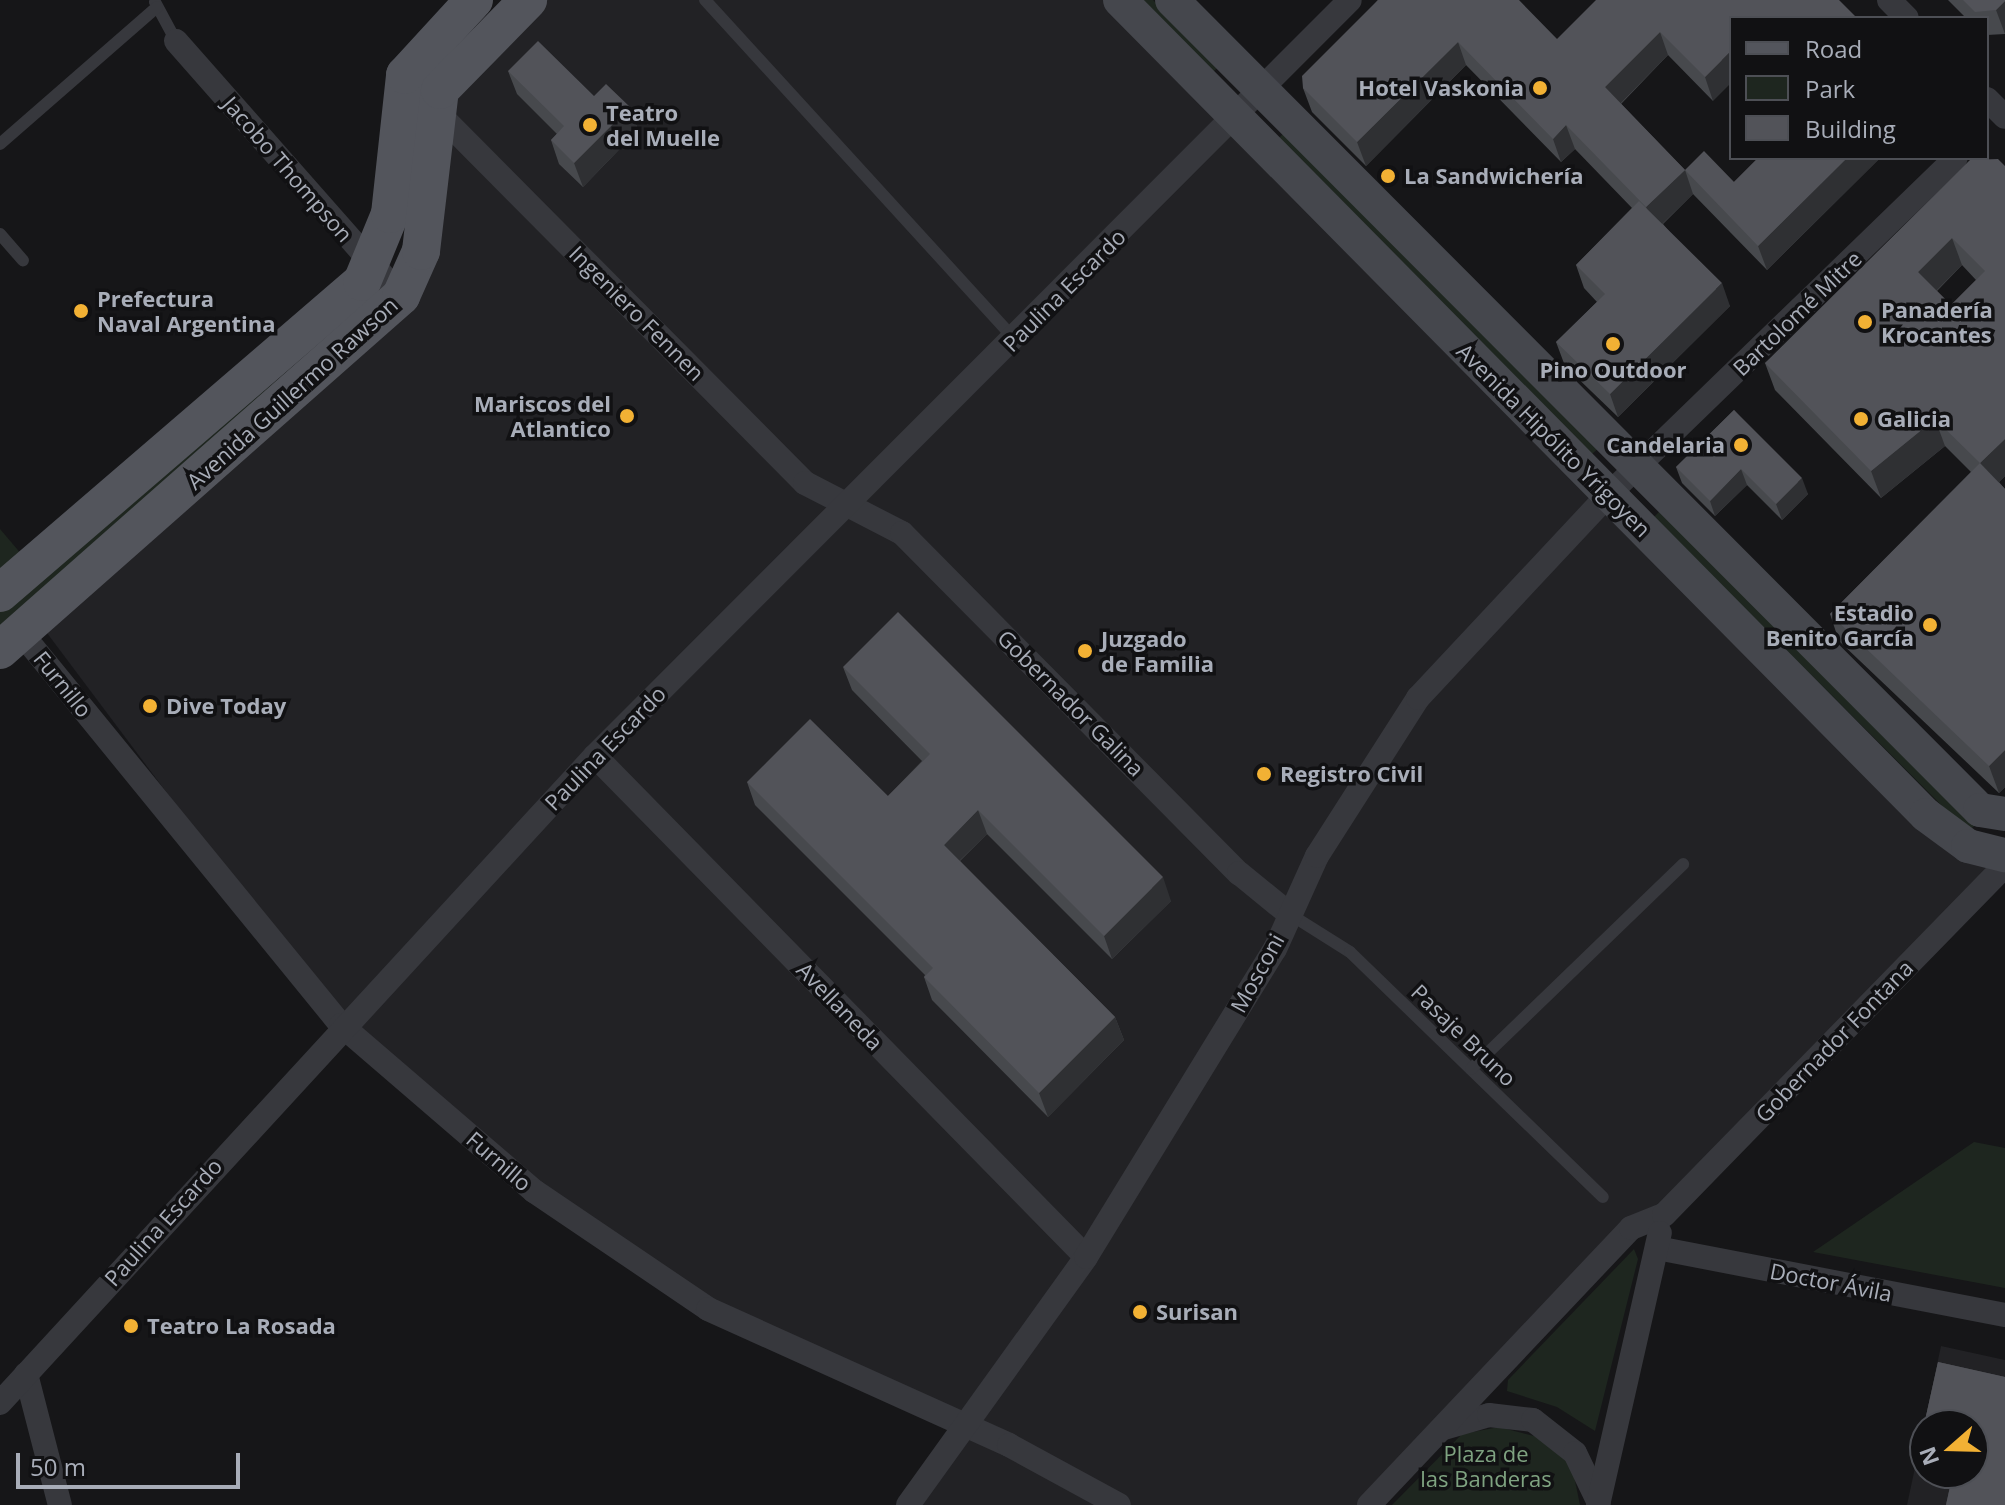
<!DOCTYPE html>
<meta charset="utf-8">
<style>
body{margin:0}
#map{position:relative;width:2005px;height:1505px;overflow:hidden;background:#161618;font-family:"Open Sans",sans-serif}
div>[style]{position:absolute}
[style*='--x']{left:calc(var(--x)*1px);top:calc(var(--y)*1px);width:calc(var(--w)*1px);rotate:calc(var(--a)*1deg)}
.built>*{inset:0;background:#222225}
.green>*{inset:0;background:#1e261f}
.lane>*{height:12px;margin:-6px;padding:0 6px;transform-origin:6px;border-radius:6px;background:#37383d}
.street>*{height:24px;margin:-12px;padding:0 12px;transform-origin:12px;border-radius:12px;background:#37383d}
.secondary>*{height:34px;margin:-17px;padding:0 17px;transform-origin:17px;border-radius:17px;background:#45474d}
.primary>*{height:38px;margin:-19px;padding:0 19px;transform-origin:19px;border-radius:19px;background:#53555c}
.wall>*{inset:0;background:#47494d}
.shaded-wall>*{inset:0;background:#2f3033}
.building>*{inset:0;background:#525359}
.dots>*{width:22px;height:22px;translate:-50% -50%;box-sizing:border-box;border:4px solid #111113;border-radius:50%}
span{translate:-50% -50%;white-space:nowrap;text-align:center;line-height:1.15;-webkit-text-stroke:7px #111113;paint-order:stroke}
.poi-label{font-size:22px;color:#a8adb8;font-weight:700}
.right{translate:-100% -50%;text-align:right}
.left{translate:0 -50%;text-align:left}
.street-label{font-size:22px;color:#a8adb8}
.park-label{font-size:22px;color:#7fa381}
.legend{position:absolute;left:1729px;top:16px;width:260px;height:144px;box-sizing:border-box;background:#111113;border:2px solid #4d4f55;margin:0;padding:10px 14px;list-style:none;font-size:24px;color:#a8adb8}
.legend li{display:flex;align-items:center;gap:16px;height:40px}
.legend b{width:40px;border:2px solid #4d4f55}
.north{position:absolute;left:1909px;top:1409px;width:80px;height:80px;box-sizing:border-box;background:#111113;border:2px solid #4d4f55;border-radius:50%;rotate:250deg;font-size:22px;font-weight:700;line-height:32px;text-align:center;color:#a8adb8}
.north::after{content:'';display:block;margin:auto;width:28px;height:36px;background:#f2b134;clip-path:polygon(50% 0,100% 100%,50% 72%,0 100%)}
.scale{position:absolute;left:16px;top:1453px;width:224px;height:36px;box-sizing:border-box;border:4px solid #a8adb8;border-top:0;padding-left:10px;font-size:24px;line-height:28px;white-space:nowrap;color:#a8adb8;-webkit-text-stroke:6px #111113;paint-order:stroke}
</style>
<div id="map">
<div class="built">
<i style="clip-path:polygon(528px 0,1120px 0,1925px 815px,2005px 855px,1664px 1215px,1631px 1228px,1369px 1505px,908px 1505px,969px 1427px,614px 1250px,341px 1025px,38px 621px,401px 296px,435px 110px)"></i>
<i style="clip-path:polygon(evenodd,1941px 1346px,2005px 1360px,2005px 1505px,1907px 1505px,1941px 1346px,1925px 1425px,1973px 1425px,1973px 1473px,1925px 1473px,1925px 1425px)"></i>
</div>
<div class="green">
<i style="clip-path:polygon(1137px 0,1153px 0,1218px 67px,1210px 75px)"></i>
<i style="clip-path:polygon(1284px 133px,1600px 447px,1592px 454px,1276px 141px)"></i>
<i style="clip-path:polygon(352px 317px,0 628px,0 612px)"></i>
<i style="clip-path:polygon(1662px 509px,1976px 824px,1968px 832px,1654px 517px)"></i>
<i style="clip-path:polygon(0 529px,23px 556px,0 571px)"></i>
<i style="clip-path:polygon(1974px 1142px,2005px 1148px,2005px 1288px,1813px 1252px)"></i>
<i style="clip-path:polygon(1634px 1249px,1638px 1259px,1595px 1431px,1557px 1407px,1507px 1391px,1508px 1380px)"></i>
<i style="clip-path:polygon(1499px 1427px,1542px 1438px,1572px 1466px,1580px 1505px,1392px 1505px,1462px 1434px)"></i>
</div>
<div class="lane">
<i style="--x:705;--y:0;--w:459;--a:47.6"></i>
<i style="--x:155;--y:2;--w:44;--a:61.7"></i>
<i style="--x:0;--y:144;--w:208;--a:-41.1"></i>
<i style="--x:0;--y:234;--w:35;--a:49"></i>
<i style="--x:1288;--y:913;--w:73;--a:32.2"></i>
<i style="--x:1350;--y:952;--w:352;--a:44.1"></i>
<i style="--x:1471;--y:1069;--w:295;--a:-44"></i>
</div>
<div class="street">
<i style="--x:1889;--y:0;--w:25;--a:45"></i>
<i style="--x:176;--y:41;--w:340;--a:48.6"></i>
<i style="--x:1987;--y:99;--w:25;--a:45"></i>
<i style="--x:435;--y:110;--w:525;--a:45.23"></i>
<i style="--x:805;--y:483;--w:109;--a:27.3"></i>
<i style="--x:902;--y:533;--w:479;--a:45.3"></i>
<i style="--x:1239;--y:873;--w:63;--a:39.2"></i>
<i style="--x:22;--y:634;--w:505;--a:50.79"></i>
<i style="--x:341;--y:1025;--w:255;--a:40.7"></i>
<i style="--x:534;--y:1191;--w:210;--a:34.1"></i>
<i style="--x:708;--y:1309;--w:330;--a:24.3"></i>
<i style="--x:1009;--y:1445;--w:125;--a:28.6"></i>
<i style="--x:595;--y:756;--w:701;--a:45.58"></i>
<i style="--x:1657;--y:1248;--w:354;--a:10.9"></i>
<i style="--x:26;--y:1374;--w:135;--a:75.5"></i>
<i style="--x:0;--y:1403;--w:879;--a:-47.4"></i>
<i style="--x:595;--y:756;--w:1068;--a:-45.04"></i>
<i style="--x:1444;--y:1428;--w:47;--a:-16.1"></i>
<i style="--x:1489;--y:1415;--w:44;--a:6.5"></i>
<i style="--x:1533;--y:1420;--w:53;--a:38.2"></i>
<i style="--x:1575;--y:1453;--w:55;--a:64.4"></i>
<i style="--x:908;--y:1505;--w:305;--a:-54.3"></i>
<i style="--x:1086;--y:1257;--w:361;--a:-58.5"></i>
<i style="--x:1275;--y:949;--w:102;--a:-65.7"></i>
<i style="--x:1317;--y:856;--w:188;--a:-57.4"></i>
<i style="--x:1418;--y:698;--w:278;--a:-46.9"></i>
<i style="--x:1608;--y:495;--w:484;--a:-44.1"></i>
<i style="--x:1369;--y:1505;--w:381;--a:-46.6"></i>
<i style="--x:1631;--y:1228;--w:35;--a:-22"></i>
<i style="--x:1664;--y:1215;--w:488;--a:-45.7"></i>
<i style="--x:1598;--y:1505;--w:279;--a:-77.2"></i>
</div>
<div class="secondary">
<i style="--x:1120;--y:0;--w:1146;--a:45.32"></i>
<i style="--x:1926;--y:815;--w:52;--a:36.4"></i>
<i style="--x:1968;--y:846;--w:38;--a:14"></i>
<i style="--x:1172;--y:0;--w:1144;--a:45.07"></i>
<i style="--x:1980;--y:810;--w:25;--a:9"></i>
</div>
<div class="primary">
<i style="--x:0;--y:593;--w:477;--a:-40.7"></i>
<i style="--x:362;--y:282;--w:74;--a:-67.6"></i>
<i style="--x:390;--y:214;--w:140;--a:-83.8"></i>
<i style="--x:405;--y:75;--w:102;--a:-47.4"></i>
<i style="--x:0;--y:650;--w:535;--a:-41.44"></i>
<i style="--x:401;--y:296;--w:49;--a:-66"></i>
<i style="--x:421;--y:251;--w:162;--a:-83.3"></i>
<i style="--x:440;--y:90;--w:126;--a:-45.6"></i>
</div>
<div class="wall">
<i style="clip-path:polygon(1378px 0,1557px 39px,1731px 18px,1713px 101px,1668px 55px,1621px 104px,1685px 170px,1734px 182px,1758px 158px,1880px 158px,1767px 270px,1693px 194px,1663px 224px,1730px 306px,1618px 417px,1565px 366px,1556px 342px,1597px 302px,1584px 288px,1576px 265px,1632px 208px,1575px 149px,1561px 162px,1466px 65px,1366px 166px,1312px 112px,1303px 88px)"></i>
<i style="clip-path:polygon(1948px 0,2005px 0,2005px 34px,1987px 35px,1987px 18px,1966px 18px)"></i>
<i style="clip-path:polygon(508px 71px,630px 107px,638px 130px,583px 187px,559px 164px,551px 140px,557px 134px,517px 94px)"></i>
<i style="clip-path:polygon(evenodd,2005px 166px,2005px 476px,1999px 482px,2005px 489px,2005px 787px,1999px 793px,1839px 641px,1830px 614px,1971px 472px,1945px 446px,1881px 498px,1775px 390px,1765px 363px,2005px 166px,1962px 265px,1976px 280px,1951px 305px,1937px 291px,1962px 265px)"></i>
<i style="clip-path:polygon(1734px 410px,1808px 494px,1782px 520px,1747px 485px,1715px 516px,1682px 483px,1676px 467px)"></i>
<i style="clip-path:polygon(843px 667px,1171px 901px,1112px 959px,987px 834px,960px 861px,1115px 1017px,1124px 1040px,1048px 1117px,932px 1000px,924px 977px,925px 975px,755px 805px,747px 782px,888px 796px,922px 761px,852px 690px)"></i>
<i style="clip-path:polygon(1938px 1362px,2005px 1377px,2005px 1505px,1946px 1505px,1953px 1473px,1973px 1473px,1973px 1425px,1925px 1425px,1925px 1457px,1920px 1443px)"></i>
</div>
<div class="shaded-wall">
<i style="clip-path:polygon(2005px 1px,2005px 34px,1996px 10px)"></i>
<i style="clip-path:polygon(1660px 32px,1668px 55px,1613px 111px,1605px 87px)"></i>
<i style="clip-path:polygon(1458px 42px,1466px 65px,1366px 166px,1357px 142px)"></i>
<i style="clip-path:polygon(1731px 51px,1731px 83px,1713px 101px,1705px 77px)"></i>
<i style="clip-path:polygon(630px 107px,638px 130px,583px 187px,574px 163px)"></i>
<i style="clip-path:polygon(1566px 125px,1575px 149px,1561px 162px,1553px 139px)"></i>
<i style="clip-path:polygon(1847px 158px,1880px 158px,1767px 270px,1758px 246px)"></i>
<i style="clip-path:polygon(1685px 170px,1693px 194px,1655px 231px,1646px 207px)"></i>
<i style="clip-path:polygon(1952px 238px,1962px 265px,1928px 299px,1918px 272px)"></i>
<i style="clip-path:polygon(1722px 283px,1730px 306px,1618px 417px,1610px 394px)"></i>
<i style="clip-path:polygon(1935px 419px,1945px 446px,1881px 498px,1871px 471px)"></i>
<i style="clip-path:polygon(2005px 439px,2005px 476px,1990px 491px,1980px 463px)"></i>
<i style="clip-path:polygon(1741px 469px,1747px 485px,1715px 516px,1710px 501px)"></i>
<i style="clip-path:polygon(1802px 478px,1808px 494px,1782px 520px,1776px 504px)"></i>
<i style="clip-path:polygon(2005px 750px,2005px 787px,1999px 793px,1989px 766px)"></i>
<i style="clip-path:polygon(978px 810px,987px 834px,952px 868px,944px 845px)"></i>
<i style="clip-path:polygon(1163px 877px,1171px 901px,1112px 959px,1104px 936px)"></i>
<i style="clip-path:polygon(1115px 1017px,1124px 1040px,1048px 1117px,1039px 1093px)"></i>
</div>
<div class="building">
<i style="clip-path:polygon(1378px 0,1519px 0,1557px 39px,1596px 0,1839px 0,1857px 18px,1731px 18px,1731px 51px,1705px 77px,1660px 32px,1605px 87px,1685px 170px,1646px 207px,1566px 125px,1553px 139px,1458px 42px,1357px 142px,1303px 88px,1302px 76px)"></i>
<i style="clip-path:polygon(1963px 0,2005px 0,2005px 1px,1996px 10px,1975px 12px)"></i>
<i style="clip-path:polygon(538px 41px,594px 96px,606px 84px,630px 107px,574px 163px,551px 140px,564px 126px,508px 71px)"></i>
<i style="clip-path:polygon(1704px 151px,1734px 182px,1758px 158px,1847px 158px,1758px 246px,1685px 170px)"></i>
<i style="clip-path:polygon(evenodd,1998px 159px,2005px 166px,2005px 439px,1980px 463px,1935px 419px,1871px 471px,1765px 363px,1970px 160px,1998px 159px,1952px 238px,1985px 271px,1951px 305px,1918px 272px,1952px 238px)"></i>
<i style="clip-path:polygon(1639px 201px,1722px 283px,1610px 394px,1556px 342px,1605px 294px,1576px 265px)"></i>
<i style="clip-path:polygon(1734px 410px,1802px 478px,1776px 504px,1741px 469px,1710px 501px,1676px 467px)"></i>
<i style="clip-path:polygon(1980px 463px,2005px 489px,2005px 750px,1989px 766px,1830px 614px)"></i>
<i style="clip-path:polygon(898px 612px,1163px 877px,1104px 936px,978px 810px,944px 845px,1115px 1017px,1039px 1093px,924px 977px,933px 968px,747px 782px,810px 719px,888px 796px,930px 754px,843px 667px)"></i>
<i style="clip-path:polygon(1938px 1362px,2005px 1377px,2005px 1505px,1946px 1505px,1953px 1473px,1973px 1473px,1973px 1425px,1925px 1425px,1925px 1444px,1920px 1443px)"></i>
</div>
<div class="dots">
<i style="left:1540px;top:88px;background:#f2b134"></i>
<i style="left:590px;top:125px;background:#f2b134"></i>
<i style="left:1388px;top:176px;background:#f2b134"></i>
<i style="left:81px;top:311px;background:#f2b134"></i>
<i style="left:1865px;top:322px;background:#f2b134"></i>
<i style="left:1613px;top:344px;background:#f2b134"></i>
<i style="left:627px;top:416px;background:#f2b134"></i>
<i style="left:1861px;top:419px;background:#f2b134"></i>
<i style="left:1741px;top:445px;background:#f2b134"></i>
<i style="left:1930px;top:625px;background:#f2b134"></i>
<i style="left:1085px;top:651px;background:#f2b134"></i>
<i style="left:150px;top:706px;background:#f2b134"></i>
<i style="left:1264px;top:774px;background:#f2b134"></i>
<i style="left:1140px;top:1312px;background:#f2b134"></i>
<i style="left:131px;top:1326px;background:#f2b134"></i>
</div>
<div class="poi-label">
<span class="right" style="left:1524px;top:88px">Hotel Vaskonia</span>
<span class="left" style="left:606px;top:125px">Teatro<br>del Muelle</span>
<span class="left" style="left:1404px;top:176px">La Sandwichería</span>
<span class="left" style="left:97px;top:311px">Prefectura<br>Naval Argentina</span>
<span class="left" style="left:1881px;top:322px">Panadería<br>Krocantes</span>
<span style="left:1613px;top:370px">Pino Outdoor</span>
<span class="right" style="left:611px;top:416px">Mariscos del<br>Atlantico</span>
<span class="left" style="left:1877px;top:419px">Galicia</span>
<span class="right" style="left:1725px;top:445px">Candelaria</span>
<span class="right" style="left:1914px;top:625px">Estadio<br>Benito García</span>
<span class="left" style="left:1101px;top:651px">Juzgado<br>de Familia</span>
<span class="left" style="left:166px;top:706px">Dive Today</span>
<span class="left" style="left:1280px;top:774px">Registro Civil</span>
<span class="left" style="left:1156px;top:1312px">Surisan</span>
<span class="left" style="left:147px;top:1326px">Teatro La Rosada</span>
</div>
<div class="street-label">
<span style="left:288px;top:169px;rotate:49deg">Jacobo Thompson</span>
<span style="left:1064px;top:290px;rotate:-45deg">Paulina Escardo</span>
<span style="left:637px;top:313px;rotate:45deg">Ingeniero Fennen</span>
<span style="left:1797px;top:313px;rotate:-44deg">Bartolomé Mitre</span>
<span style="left:292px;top:393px;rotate:-42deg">Avenida Guillermo Rawson</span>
<span style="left:1554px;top:440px;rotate:45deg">Avenida Hipólito Yrigoyen</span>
<span style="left:63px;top:684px;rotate:51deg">Furnillo</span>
<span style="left:1071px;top:703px;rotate:45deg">Gobernador Galina</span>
<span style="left:605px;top:748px;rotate:-46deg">Paulina Escardo</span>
<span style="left:1257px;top:973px;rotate:-61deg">Mosconi</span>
<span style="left:840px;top:1006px;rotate:46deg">Avellaneda</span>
<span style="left:1464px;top:1035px;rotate:44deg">Pasaje Bruno</span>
<span style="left:1834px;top:1041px;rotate:-46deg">Gobernador Fontana</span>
<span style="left:499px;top:1161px;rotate:41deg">Furnillo</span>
<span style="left:163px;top:1222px;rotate:-48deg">Paulina Escardo</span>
<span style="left:1831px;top:1282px;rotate:11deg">Doctor Ávila</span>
</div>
<div class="park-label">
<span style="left:1486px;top:1466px">Plaza de<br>las Banderas</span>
</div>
<ul class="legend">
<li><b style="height:10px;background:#53555c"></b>Road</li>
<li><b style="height:22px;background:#1e261f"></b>Park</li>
<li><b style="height:22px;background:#525359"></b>Building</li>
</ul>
<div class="north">N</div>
<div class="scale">50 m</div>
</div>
